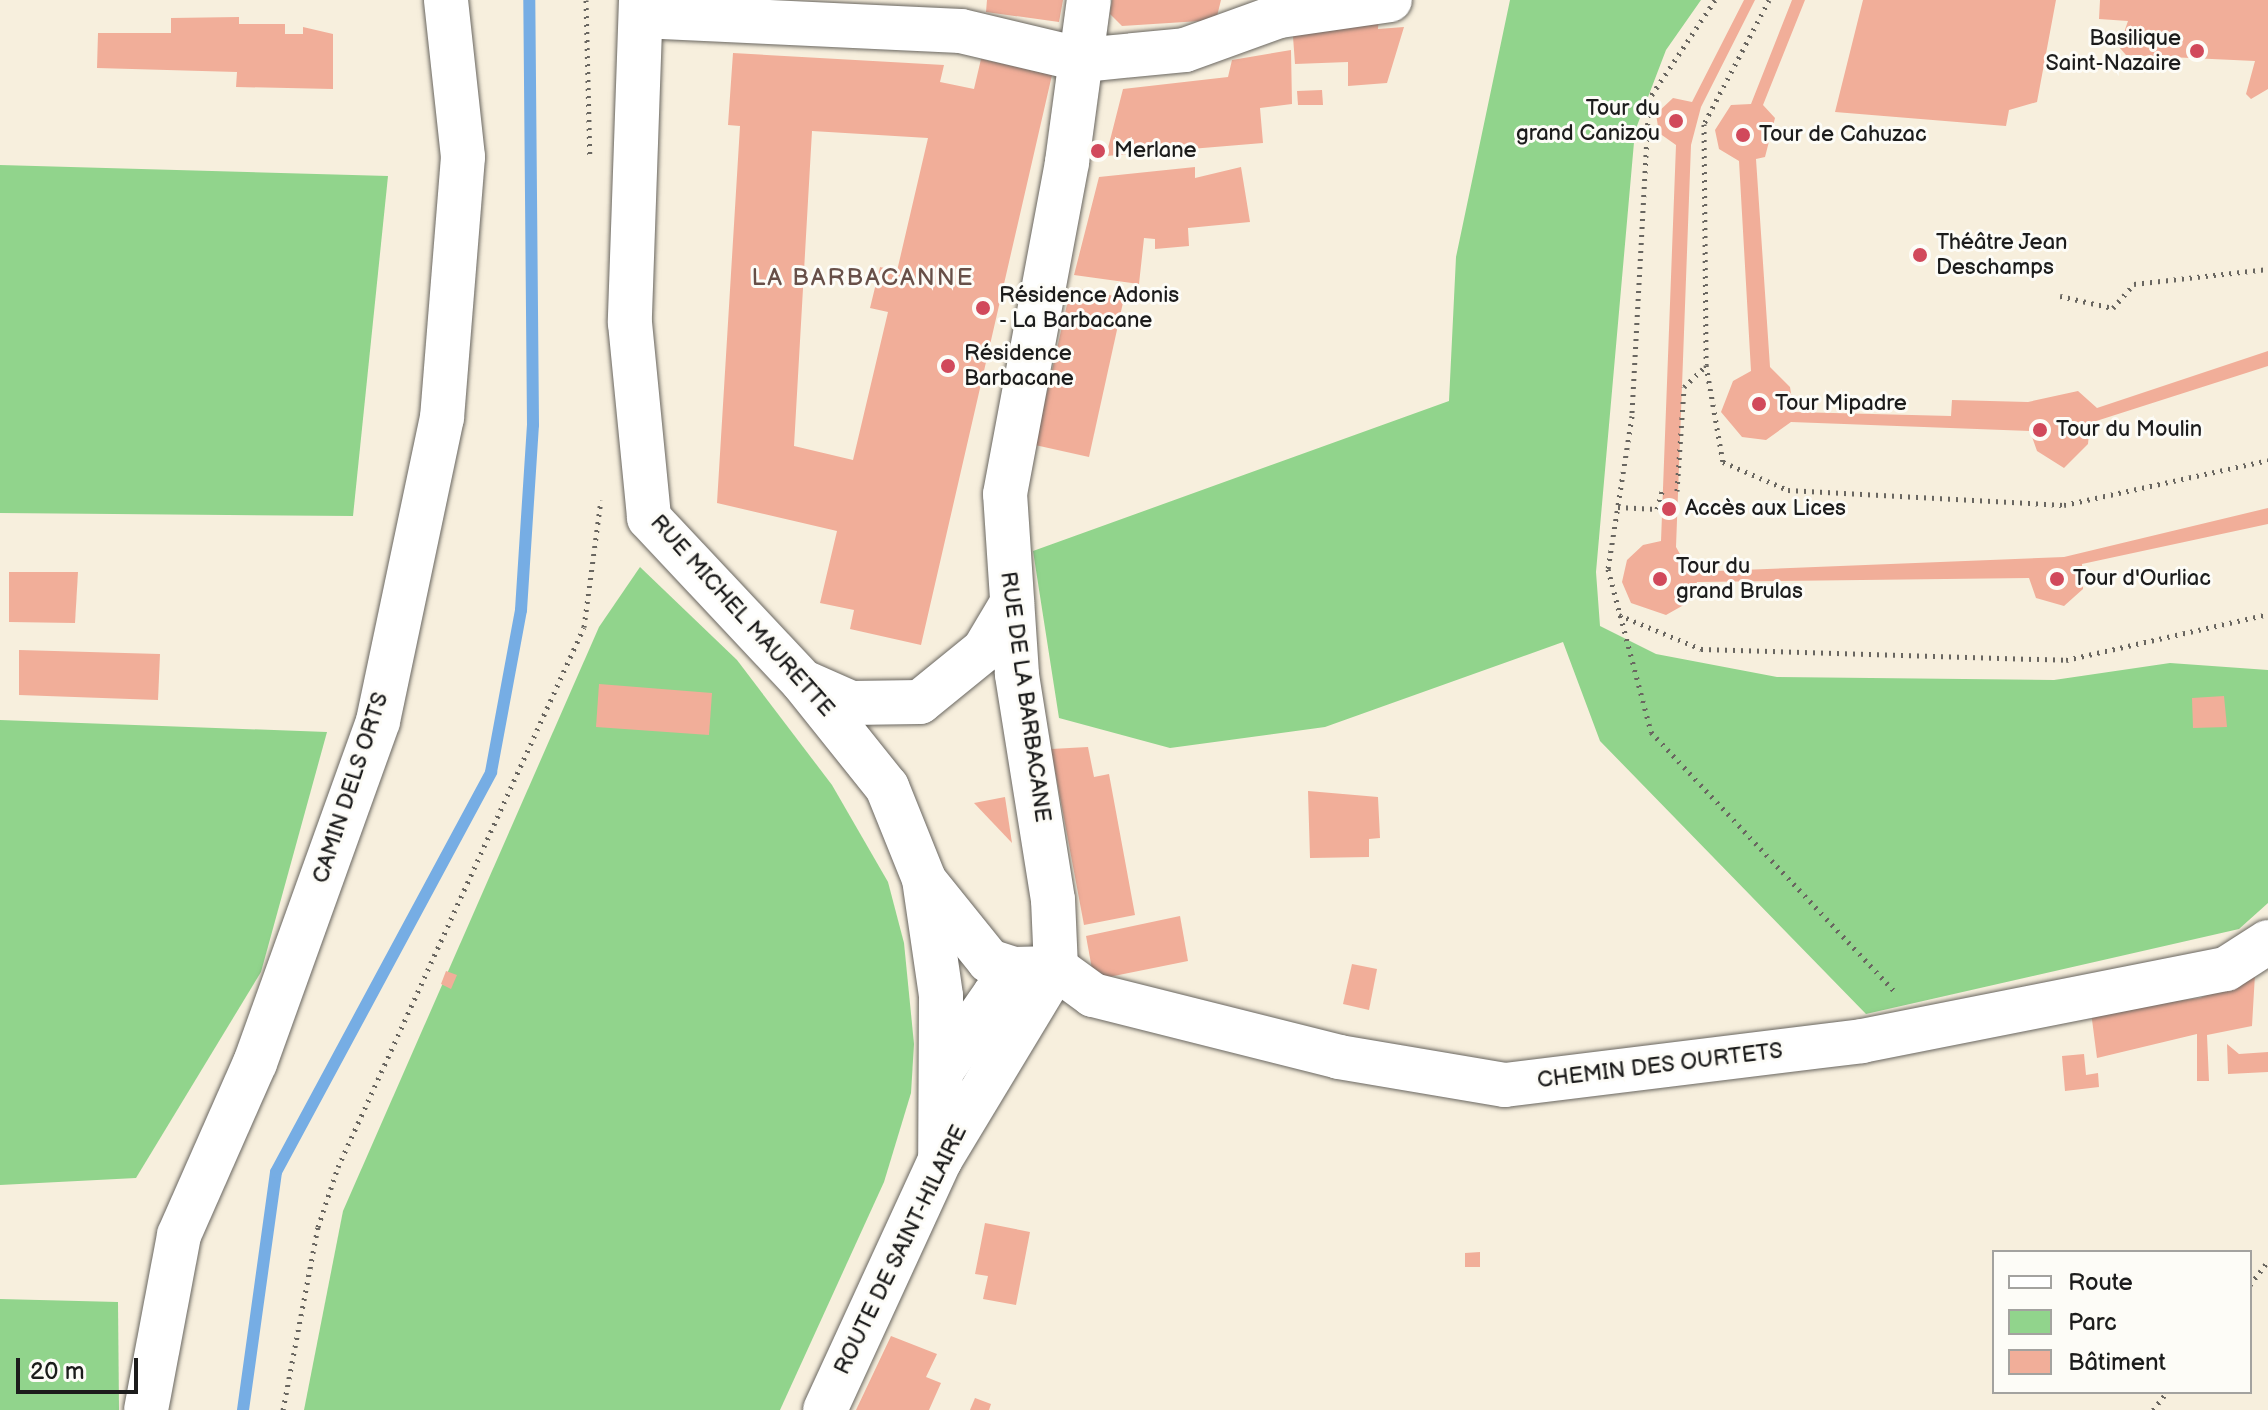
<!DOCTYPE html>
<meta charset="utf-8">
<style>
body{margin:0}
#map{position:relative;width:2268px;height:1410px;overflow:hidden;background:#f7efdd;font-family:"Balsamiq Sans",sans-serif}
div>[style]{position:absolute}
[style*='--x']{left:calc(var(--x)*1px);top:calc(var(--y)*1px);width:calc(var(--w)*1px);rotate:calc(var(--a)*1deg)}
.green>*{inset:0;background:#91d48c}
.stream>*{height:12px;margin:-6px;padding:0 6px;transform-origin:6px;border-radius:6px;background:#76ade4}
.building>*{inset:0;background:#f1ae99}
.path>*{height:5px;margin-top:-2.5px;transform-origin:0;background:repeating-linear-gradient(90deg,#696660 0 2px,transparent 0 8px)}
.roads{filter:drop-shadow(0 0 2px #696660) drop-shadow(0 0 2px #696660)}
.minor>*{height:44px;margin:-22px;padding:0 22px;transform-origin:22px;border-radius:22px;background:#fff}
.major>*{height:44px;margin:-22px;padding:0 22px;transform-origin:22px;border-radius:22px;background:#fff}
.dots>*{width:22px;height:22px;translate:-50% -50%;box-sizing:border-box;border:4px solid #fdfcf7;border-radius:50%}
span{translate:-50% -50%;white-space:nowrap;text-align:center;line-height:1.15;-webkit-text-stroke:6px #fdfcf7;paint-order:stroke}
.poi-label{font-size:22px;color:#1c1c1c}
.right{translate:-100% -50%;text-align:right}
.left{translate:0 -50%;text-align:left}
.street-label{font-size:22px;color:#1c1c1c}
.neighbourhood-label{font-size:24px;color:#674f48;letter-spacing:2px}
.legend{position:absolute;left:1992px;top:1250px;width:260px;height:144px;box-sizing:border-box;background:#fdfcf7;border:2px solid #a3a29f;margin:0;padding:10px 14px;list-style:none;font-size:24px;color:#1c1c1c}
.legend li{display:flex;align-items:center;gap:16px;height:40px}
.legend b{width:40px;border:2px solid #a3a29f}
.scale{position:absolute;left:16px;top:1358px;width:122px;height:36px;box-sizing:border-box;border:4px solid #1c1c1c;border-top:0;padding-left:10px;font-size:24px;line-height:28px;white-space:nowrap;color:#1c1c1c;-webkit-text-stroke:6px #fdfcf7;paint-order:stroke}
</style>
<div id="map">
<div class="green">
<i style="clip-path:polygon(1510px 0,1701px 0,1666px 50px,1635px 131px,1596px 572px,1600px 626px,1656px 654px,1777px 677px,2054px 680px,2170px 663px,2268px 670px,2268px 903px,2239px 929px,1866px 1014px,1600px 741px,1563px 642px,1325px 727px,1170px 748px,1059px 718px,1033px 551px,1449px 401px,1456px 257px)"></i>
<i style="clip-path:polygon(0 165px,388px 176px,353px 516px,0 513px)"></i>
<i style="clip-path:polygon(640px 567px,737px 660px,832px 785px,888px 882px,904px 943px,914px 1044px,911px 1093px,884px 1182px,780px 1410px,304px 1410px,343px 1211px,599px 627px)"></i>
<i style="clip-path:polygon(0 720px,327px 732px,261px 972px,136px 1178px,0 1185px)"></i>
<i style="clip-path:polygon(0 1299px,118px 1302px,119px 1410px,0 1410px)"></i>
</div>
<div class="stream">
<i style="--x:243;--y:1410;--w:240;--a:-82.1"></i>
<i style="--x:276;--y:1172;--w:454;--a:-61.7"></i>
<i style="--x:491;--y:772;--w:165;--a:-79.5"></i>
<i style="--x:521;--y:610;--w:185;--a:-86.3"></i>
<i style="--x:533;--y:425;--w:425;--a:-90.5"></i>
</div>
<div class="building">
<i style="clip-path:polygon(987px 0,1063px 0,1059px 22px,986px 12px)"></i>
<i style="clip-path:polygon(1112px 0,1221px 0,1216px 20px,1122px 26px,1110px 14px)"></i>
<i style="clip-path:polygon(1744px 0,1755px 0,1701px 107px,1691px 145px,1676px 547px,1690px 572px,2064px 557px,2268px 508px,2268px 524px,2082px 564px,2083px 589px,2064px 606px,2036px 598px,2029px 578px,1697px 582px,1689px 602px,1666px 615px,1631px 603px,1622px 582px,1627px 560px,1643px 545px,1661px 541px,1676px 145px,1659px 133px,1656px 114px,1673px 98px,1692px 102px)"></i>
<i style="clip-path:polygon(1792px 0,1805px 0,1763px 105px,1775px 118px,1765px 157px,1756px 159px,1770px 367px,1790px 387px,1794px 412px,1951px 416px,1952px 400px,2028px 402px,2078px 391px,2097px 408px,2268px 351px,2268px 366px,2090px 423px,2088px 444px,2064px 468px,2037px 451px,2030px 431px,1791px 422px,1766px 440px,1742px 437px,1721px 412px,1733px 381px,1751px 371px,1739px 161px,1719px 149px,1715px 130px,1731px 105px,1751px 104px)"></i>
<i style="clip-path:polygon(1863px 0,2056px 0,2037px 102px,2009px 110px,2006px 126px,1835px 112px)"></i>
<i style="clip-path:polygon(2100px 0,2268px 0,2268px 89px,2251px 99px,2246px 94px,2255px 61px,2126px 55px,2119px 47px,2128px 21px,2099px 19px)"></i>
<i style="clip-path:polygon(1379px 12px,1378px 29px,1404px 27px,1387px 83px,1348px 86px,1348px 62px,1295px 64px,1292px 23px)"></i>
<i style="clip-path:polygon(239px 17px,239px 24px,285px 24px,285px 34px,303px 34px,303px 27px,333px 34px,333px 89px,236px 87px,237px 72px,97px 68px,98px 33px,171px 33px,171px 18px)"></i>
<i style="clip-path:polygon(1291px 50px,1292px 104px,1260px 108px,1263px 143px,1106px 156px,1123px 89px,1228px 77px,1232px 60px)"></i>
<i style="clip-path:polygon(evenodd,733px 53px,944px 65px,940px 82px,974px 89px,981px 59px,1052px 75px,921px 645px,850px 629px,854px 610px,820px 603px,837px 531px,717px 503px,740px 126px,728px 125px,733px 53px,812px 131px,928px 138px,897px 271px,880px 267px,870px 308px,888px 312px,853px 460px,794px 446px,812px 131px)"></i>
<i style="clip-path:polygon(1322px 90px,1323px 105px,1298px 105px,1297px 91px)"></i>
<i style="clip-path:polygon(1195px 167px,1195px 178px,1241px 167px,1250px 222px,1188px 228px,1189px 246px,1155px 249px,1155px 239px,1144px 238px,1139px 284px,1074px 275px,1099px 177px)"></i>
<i style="clip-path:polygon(1071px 287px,1124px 298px,1089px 457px,1035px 445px)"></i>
<i style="clip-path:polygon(9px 572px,78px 572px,75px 623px,9px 622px)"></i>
<i style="clip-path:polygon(19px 650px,160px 654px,158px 700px,19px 695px)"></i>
<i style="clip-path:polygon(599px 684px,712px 693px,709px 735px,596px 727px)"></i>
<i style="clip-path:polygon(2224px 696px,2227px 727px,2193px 728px,2192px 698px)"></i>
<i style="clip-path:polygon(1088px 747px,1094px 777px,1109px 774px,1135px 915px,1084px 925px,1051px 749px)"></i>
<i style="clip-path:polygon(1308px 791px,1378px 797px,1380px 838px,1369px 839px,1369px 857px,1310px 858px)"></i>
<i style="clip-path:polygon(1005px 797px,1012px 843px,974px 803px)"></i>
<i style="clip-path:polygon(1180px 916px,1188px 961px,1094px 980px,1086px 936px)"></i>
<i style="clip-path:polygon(1352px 964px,1377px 969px,1369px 1010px,1343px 1004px)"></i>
<i style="clip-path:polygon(446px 971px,457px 975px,451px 989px,441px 984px)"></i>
<i style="clip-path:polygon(2255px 974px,2252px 1026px,2207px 1035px,2209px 1081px,2197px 1081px,2197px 1034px,2097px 1058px,2091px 1012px,2200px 998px)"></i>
<i style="clip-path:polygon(2227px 1044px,2239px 1054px,2268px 1052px,2268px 1072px,2228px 1074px)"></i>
<i style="clip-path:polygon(2084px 1054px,2086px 1075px,2098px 1073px,2099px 1087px,2065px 1091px,2062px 1056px)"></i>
<i style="clip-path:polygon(985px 1223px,1030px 1232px,1016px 1305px,983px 1299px,988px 1276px,975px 1274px)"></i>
<i style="clip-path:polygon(1480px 1252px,1480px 1267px,1465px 1267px,1465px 1253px)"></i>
<i style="clip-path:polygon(891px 1336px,937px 1354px,926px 1377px,941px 1383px,929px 1410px,856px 1410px)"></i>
<i style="clip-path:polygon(975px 1398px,991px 1404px,989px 1410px,970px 1410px)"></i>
</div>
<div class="path">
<i style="--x:586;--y:0;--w:159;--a:88.6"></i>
<i style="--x:1715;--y:0;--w:119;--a:123.7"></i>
<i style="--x:1649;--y:99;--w:317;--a:93.1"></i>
<i style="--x:1632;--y:416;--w:155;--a:98.9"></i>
<i style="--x:1608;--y:569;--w:169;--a:75.2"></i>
<i style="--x:1651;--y:732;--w:355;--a:46.8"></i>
<i style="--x:1769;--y:0;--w:140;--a:117.7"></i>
<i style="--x:1704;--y:124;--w:241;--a:89.5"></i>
<i style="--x:1706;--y:365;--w:98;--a:80.1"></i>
<i style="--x:1723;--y:462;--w:71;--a:23.3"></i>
<i style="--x:1788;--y:490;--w:276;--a:3.1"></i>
<i style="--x:2064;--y:505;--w:209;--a:-12.4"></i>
<i style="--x:2060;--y:296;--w:54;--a:12.8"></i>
<i style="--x:2113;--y:308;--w:32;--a:-49"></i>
<i style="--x:2134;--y:284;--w:135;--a:-6.4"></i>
<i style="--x:1677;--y:491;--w:104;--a:-86.1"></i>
<i style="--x:1684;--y:387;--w:30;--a:-44"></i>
<i style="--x:1618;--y:507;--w:39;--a:3"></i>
<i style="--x:1657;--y:509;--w:19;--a:-74"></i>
<i style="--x:1619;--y:615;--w:89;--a:22.5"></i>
<i style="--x:1701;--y:649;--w:365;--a:1.7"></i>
<i style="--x:2066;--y:660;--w:207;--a:-12.8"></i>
<i style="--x:2250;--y:1285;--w:30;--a:-53"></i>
<i style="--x:283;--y:1410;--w:186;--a:-79.2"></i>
<i style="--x:318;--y:1227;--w:63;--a:-71.6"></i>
<i style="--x:338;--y:1167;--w:593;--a:-65.51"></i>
<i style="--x:584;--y:627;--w:128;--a:-82.4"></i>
<i style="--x:2153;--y:1410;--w:23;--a:-52"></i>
</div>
<div class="roads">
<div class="minor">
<i style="--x:641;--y:16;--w:320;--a:2.7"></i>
<i style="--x:961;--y:31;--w:125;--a:13.4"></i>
<i style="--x:1083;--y:60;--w:102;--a:-5.6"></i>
<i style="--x:1185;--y:50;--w:100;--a:-19.9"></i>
<i style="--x:1279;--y:16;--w:112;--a:-8.2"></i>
<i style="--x:1056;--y:968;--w:46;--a:36.1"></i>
<i style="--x:1093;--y:995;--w:254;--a:14.1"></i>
<i style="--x:1339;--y:1057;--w:168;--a:9.6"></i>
<i style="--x:1505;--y:1085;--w:360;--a:-7"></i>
<i style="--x:1862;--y:1041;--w:371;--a:-11.2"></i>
<i style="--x:2226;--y:969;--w:50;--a:-32.7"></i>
<i style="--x:146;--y:1410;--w:178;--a:-79.3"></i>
<i style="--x:179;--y:1235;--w:188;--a:-66.2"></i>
<i style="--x:255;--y:1063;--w:363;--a:-70.2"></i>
<i style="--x:378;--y:721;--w:310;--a:-78.1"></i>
<i style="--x:442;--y:418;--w:262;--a:-85.4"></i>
<i style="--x:463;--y:157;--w:158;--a:-96.2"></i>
</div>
<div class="major">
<i style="--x:641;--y:0;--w:323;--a:92"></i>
<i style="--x:630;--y:323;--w:196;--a:84.4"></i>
<i style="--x:649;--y:518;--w:224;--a:46.8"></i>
<i style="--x:802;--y:681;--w:136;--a:51.3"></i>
<i style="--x:887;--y:787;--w:99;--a:68.1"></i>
<i style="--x:924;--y:879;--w:118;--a:81.7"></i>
<i style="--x:941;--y:996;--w:164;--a:90.3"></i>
<i style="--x:808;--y:684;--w:47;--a:23.8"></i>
<i style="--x:851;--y:703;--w:69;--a:-0.8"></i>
<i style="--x:920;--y:702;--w:82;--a:-39.1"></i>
<i style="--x:984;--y:650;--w:55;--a:-59.2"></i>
<i style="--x:928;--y:885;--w:97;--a:51.2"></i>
<i style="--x:989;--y:961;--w:25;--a:18"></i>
<i style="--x:1013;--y:969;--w:43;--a:-1.3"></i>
<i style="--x:1056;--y:968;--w:68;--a:-92.5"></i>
<i style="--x:1053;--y:900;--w:229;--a:-99.1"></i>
<i style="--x:1017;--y:674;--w:180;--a:-93.8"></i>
<i style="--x:1005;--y:494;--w:338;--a:-79.4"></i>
<i style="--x:1067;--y:162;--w:163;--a:-82.3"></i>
<i style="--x:941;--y:1072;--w:95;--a:-55.3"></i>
<i style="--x:995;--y:994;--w:60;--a:-22.7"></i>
<i style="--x:825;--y:1410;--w:275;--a:-65.3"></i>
<i style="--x:940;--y:1160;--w:224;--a:-58.9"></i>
</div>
</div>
<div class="dots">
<i style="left:2197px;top:51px;background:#d1495b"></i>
<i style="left:1676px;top:121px;background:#d1495b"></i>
<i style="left:1743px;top:135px;background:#d1495b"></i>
<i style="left:1098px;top:151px;background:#d1495b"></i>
<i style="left:1920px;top:255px;background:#d1495b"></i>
<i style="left:983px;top:308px;background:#d1495b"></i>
<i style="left:948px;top:366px;background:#d1495b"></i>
<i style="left:1759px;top:404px;background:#d1495b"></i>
<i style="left:2040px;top:430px;background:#d1495b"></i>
<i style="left:1669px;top:509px;background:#d1495b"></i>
<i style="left:1660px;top:579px;background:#d1495b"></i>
<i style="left:2057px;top:579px;background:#d1495b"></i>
</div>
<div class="poi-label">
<span class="right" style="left:2181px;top:51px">Basilique<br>Saint-Nazaire</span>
<span class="right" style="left:1660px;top:121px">Tour du<br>grand Canizou</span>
<span class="left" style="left:1759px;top:135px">Tour de Cahuzac</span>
<span class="left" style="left:1114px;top:151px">Merlane</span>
<span class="left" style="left:1936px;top:255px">Théâtre Jean<br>Deschamps</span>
<span class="left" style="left:999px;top:308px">Résidence Adonis<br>- La Barbacane</span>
<span class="left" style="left:964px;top:366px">Résidence<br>Barbacane</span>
<span class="left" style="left:1775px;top:404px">Tour Mipadre</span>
<span class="left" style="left:2056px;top:430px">Tour du Moulin</span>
<span class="left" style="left:1685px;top:509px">Accès aux Lices</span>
<span class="left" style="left:1676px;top:579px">Tour du<br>grand Brulas</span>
<span class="left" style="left:2073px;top:579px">Tour d'Ourliac</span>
</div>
<div class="street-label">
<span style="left:742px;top:616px;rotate:48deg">RUE MICHEL MAURETTE</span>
<span style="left:1025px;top:697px;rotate:82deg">RUE DE LA BARBACANE</span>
<span style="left:351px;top:788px;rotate:-72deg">CAMIN DELS ORTS</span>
<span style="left:1660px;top:1066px;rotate:-7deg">CHEMIN DES OURTETS</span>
<span style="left:901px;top:1250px;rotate:-64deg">ROUTE DE SAINT-HILAIRE</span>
</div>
<div class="neighbourhood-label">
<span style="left:863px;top:278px">LA BARBACANNE</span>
</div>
<ul class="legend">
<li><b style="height:10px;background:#fff"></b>Route</li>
<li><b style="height:22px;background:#91d48c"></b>Parc</li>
<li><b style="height:22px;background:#f1ae99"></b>Bâtiment</li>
</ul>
<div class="scale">20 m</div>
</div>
